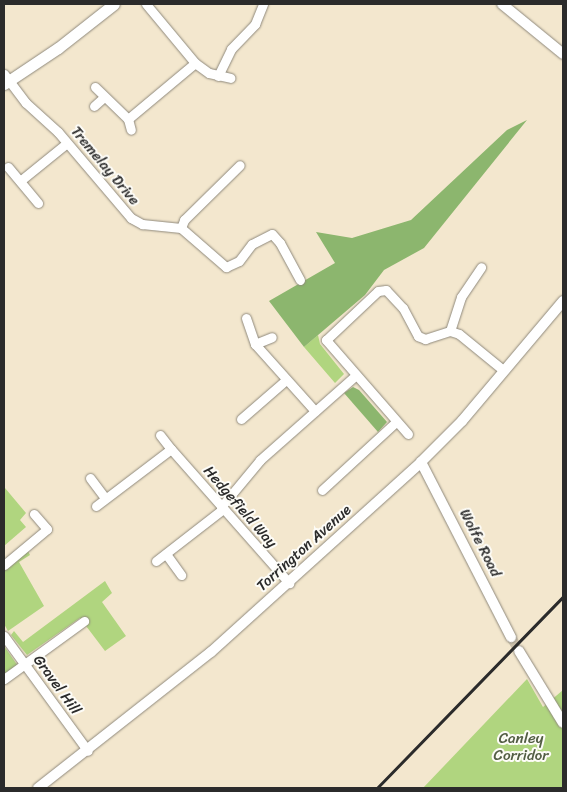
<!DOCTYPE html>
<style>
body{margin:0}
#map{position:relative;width:567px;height:792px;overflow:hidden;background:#f3e7ce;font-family:Sriracha,sans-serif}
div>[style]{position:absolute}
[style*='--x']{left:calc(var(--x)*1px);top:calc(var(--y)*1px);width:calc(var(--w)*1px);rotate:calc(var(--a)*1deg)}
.green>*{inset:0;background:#b0d57f}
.forest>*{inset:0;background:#8cb66e}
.tertiary-tunnel>*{height:10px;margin-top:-5px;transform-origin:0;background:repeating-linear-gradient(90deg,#cbc1ad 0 10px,transparent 0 15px)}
.roads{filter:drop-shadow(0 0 1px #8f897c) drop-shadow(0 0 1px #8f897c)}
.minor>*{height:9px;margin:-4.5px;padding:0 4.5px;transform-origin:4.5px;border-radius:4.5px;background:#fff}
.tertiary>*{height:10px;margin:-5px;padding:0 5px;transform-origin:5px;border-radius:5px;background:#fff}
.secondary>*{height:11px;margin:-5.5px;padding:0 5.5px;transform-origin:5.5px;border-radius:5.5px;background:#fff}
.rail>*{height:2.5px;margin:-1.25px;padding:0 1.25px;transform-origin:1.25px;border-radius:1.25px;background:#2b2b2b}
span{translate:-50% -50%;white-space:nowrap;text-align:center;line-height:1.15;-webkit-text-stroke:4px #fdfcf7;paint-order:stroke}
.street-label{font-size:15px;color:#2b2b2b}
.park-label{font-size:15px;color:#535e44}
.frame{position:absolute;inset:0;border:5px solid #2b2b2b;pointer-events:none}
</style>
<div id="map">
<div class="green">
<i style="clip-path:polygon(318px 335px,320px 344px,344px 374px,335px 383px,304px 347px)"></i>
<i style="clip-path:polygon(5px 488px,26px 513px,20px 520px,26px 527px,4px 546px)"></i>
<i style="clip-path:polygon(27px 549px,30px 555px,19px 562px,44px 606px,8px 631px,4px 624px,4px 570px)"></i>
<i style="clip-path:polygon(105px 581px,112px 593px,102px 602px,126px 636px,105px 651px,80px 618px,27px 655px,11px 635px,14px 631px,23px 642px)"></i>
<i style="clip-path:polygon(4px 646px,18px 666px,4px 678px)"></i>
<i style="clip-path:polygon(527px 679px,543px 707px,563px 690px,563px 788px,423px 788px)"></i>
</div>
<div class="forest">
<i style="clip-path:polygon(527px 120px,424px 248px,384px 270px,365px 295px,304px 347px,269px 301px,335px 263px,316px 232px,352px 238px,411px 220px,507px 130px)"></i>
<i style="clip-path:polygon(353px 387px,359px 390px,387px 422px,378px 432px,344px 393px)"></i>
</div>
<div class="tertiary-tunnel">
<i style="--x:511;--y:637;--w:16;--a:60"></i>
</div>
<div class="roads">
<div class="minor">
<i style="--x:146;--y:4;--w:77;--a:50.3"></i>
<i style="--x:195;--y:63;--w:17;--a:36"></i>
<i style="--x:209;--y:73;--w:22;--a:13"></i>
<i style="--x:4;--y:74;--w:36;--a:53"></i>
<i style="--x:26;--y:103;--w:43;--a:42.2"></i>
<i style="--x:58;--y:132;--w:113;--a:49.7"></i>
<i style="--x:131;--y:218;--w:13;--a:29"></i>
<i style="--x:142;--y:224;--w:39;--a:6"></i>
<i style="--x:181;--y:228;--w:60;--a:40.9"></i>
<i style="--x:226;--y:267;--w:14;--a:-25"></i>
<i style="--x:239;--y:261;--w:21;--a:-53"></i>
<i style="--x:252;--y:244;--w:22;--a:-27"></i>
<i style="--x:272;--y:234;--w:12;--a:48"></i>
<i style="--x:280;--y:243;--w:42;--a:61.6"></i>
<i style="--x:218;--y:76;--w:30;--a:-64"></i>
<i style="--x:231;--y:49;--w:35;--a:-46"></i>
<i style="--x:255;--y:24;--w:22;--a:-68"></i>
<i style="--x:95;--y:87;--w:46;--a:44.1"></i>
<i style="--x:128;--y:119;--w:87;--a:-39.9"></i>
<i style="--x:94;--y:106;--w:12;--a:-42"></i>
<i style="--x:128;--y:119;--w:11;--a:75"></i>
<i style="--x:8;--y:167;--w:47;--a:50.2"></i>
<i style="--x:20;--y:181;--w:60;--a:-39"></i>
<i style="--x:181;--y:228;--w:9;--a:-69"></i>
<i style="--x:184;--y:220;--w:78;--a:-44.5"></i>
<i style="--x:246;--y:318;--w:28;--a:71"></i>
<i style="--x:255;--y:344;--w:90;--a:48.2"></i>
<i style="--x:450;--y:331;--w:36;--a:-72"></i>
<i style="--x:461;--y:297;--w:36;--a:-56"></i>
<i style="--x:255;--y:344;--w:18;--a:-22"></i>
<i style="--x:241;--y:419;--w:60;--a:-40.9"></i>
<i style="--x:408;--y:434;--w:125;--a:-131.1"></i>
<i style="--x:326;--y:340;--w:71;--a:-43.3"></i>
<i style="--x:378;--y:291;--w:8;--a:-7"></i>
<i style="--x:386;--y:290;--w:25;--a:47"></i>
<i style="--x:403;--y:308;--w:32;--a:62"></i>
<i style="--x:418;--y:336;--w:8;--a:23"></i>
<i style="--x:425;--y:339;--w:26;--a:-18"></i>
<i style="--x:450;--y:331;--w:9;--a:18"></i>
<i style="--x:459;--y:334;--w:57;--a:39.3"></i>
<i style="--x:160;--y:435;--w:18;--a:52"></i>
<i style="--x:90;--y:478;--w:25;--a:53"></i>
<i style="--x:322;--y:490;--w:100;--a:-42.6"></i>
<i style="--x:96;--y:506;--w:94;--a:-37.2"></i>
<i style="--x:171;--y:449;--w:179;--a:48.6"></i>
<i style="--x:221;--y:507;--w:61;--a:-50.3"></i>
<i style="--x:260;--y:460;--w:127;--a:-41.5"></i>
<i style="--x:166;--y:554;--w:26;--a:54"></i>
<i style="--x:156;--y:561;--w:85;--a:-37.8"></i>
<i style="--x:4;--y:565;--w:56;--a:-39.9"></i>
<i style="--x:47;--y:529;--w:20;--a:-131"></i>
<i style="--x:4;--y:636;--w:142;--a:53.9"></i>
<i style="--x:4;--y:679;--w:99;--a:-35.9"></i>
</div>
<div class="tertiary">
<i style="--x:502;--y:4;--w:79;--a:39.3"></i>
<i style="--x:421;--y:462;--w:197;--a:62.8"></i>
<i style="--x:519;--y:651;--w:84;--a:58.6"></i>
<i style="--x:38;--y:788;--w:220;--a:-38.2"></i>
<i style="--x:211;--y:652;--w:283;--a:-42.1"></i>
<i style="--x:421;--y:462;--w:58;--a:-45"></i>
<i style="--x:462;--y:421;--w:157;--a:-49.9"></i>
</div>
<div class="secondary">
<i style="--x:4;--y:84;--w:65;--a:-33.7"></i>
<i style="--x:58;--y:48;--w:71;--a:-38.2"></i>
</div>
</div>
<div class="rail">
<i style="--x:377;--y:788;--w:267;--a:-45.8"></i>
</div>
<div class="street-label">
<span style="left:105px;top:166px;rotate:50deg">Tremelay Drive</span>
<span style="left:240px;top:507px;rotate:49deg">Hedgefield Way</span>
<span style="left:480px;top:543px;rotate:63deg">Wolfe Road</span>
<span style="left:304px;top:548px;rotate:-42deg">Torrington Avenue</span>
<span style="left:57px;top:685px;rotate:54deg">Gravel Hill</span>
</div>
<div class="park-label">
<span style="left:521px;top:747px">Canley<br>Corridor</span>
</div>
<div class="frame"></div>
</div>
